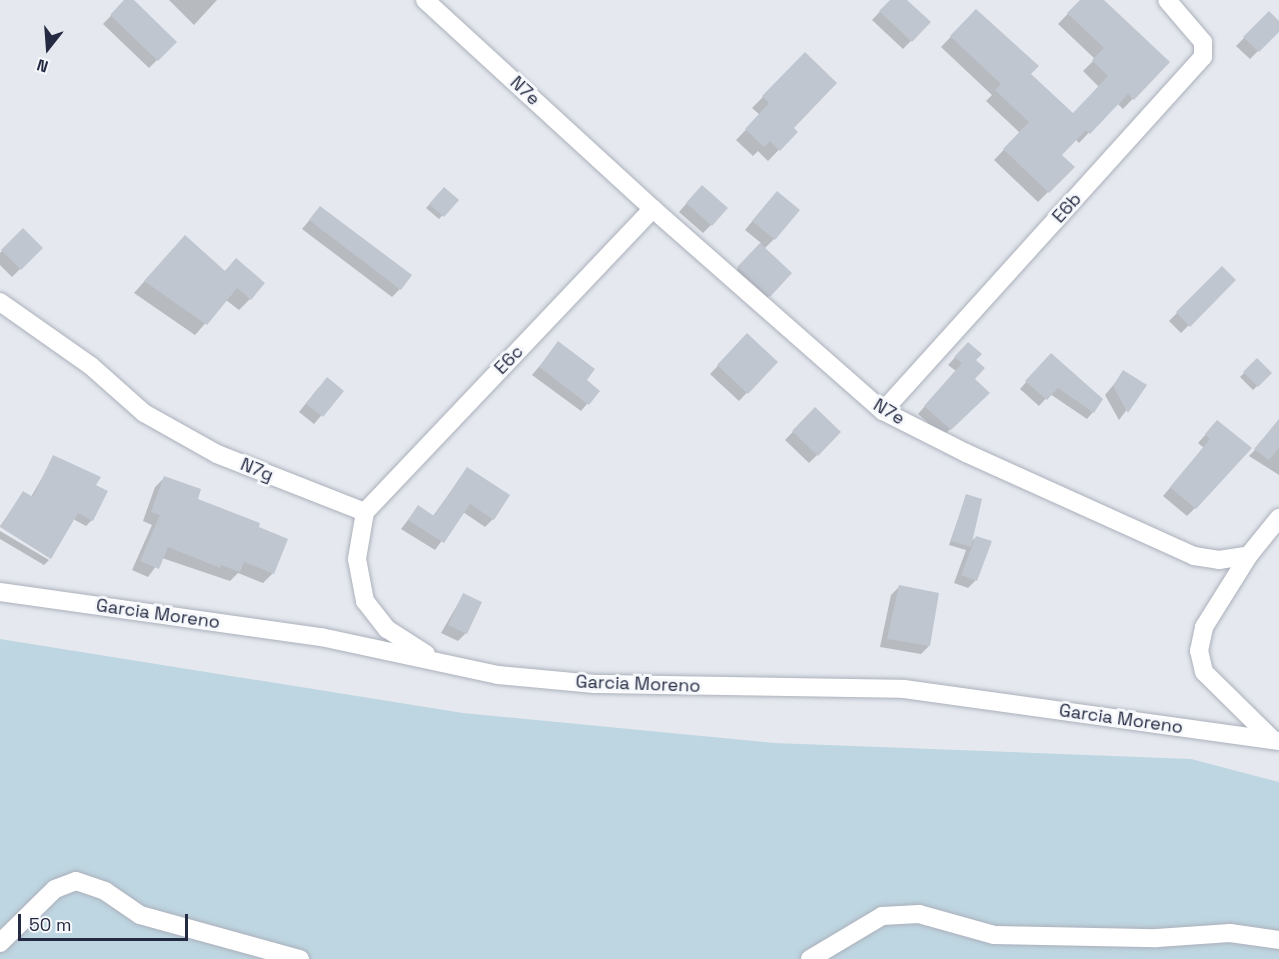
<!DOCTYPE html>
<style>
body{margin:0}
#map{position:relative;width:1279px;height:959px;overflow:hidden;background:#e5e9ef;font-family:"Space Grotesk",sans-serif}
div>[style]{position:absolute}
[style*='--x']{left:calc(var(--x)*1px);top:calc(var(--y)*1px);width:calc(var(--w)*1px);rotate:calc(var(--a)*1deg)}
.green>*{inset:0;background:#bed6e1}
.shadow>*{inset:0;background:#0003}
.building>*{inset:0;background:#c0c6d0}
.roads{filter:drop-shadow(0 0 2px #abb0bb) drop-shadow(0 0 2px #abb0bb)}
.minor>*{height:18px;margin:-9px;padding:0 9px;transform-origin:9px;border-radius:9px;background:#fff}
span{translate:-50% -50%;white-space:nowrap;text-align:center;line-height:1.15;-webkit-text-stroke:6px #f6f8fb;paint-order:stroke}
.street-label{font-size:18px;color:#232a42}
.north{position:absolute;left:18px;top:18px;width:60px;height:60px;-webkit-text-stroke:4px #f6f8fb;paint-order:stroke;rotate:197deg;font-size:16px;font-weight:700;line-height:24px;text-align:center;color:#232a42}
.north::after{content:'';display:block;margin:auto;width:21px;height:27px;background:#232a42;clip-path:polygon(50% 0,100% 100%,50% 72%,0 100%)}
.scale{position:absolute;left:18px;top:914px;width:170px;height:27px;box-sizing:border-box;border:3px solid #232a42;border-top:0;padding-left:8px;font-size:18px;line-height:21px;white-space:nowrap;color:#232a42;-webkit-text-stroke:4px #f6f8fb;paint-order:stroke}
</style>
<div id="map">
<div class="green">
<i style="clip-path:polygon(0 639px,463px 713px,774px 743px,1191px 759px,1279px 782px,1279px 959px,0 959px)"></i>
</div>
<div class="shadow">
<i style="clip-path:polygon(126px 0,132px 0,175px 42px,149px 68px,103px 24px)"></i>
<i style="clip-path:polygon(169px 0,217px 0,194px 25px)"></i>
<i style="clip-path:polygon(891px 0,905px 0,929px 22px,903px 49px,872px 20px)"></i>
<i style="clip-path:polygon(1081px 0,1103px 0,1168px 62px,1123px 109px,1117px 103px,1079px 143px,1075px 139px,1060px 155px,1073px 167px,1038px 202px,994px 160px,1020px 133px,986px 101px,992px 95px,941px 47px,966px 21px,1073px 115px,1099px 87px,1083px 71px,1095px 59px,1058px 24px)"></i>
<i style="clip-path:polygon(1269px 13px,1279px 24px,1279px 30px,1250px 59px,1236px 46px)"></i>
<i style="clip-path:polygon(805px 54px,792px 128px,796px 132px,768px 161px,758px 151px,753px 156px,736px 140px,760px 115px,752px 108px)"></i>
<i style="clip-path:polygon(444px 189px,457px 200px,439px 219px,426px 208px)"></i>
<i style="clip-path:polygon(694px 195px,711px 225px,703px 233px,679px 212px)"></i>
<i style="clip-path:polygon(769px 201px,774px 239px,764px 249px,769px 296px,761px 304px,731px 276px,761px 243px,745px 230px)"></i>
<i style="clip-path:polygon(313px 216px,400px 289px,392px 297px,302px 229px)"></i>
<i style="clip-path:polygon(23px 230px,41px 248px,12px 277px,0 265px,0 253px)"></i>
<i style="clip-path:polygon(174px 248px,224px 272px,236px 260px,250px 299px,239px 310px,226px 300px,195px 335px,134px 293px)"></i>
<i style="clip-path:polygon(1222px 268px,1234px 280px,1181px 333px,1169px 321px)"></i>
<i style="clip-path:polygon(747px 336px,776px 362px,739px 401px,710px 374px)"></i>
<i style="clip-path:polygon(559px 343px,585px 380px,598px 391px,581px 411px,532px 375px)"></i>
<i style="clip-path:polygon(961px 351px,974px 360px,973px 379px,988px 393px,943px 436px,918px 414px,956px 371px,948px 365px)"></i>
<i style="clip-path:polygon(1257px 360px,1270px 373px,1253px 390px,1240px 377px)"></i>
<i style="clip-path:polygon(1044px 362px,1093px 412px,1087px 419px,1050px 394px,1039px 406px,1020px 389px)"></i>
<i style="clip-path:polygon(1124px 372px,1145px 386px,1119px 420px,1105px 395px)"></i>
<i style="clip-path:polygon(319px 387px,342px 391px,314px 424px,299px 412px)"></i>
<i style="clip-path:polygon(815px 409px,839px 433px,809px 463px,785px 440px)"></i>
<i style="clip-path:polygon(1217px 422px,1195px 508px,1187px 516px,1163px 496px,1204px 448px,1198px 443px)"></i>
<i style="clip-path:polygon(1279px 425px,1279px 475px,1249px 456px)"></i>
<i style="clip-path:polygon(54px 457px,94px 485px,92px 520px,86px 526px,73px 519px,51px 557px,0 526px,24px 493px,31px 497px)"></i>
<i style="clip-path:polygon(467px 469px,493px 519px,485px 527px,463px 512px,435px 550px,401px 529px,418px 507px,433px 516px)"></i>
<i style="clip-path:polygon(164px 478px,196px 500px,286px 540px,273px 573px,263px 583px,238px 573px,230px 581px,162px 558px,148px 577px,132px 570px,152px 525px,143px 521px,155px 487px)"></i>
<i style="clip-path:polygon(966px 496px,970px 543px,976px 537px,976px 580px,968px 588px,954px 583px,966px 550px,949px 545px)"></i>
<i style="clip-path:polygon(0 531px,49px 560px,44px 565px,0 539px)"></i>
<i style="clip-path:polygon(899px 587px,929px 646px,921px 654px,880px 647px,891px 595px)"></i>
<i style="clip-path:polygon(463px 595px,466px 633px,458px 641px,441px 633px)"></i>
</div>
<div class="building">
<i style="clip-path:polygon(124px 0,134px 0,177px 42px,158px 61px,110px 15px)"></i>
<i style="clip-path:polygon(890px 0,907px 0,931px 22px,912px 42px,879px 11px)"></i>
<i style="clip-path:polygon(1080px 0,1104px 0,1170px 62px,1134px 100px,1128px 94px,1090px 134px,1086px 130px,1062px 155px,1075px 167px,1049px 193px,1003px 149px,1029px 122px,995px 90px,1001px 84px,950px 36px,976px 9px,1039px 66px,1031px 74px,1073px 113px,1108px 76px,1092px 60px,1104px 48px,1067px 13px)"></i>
<i style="clip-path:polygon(1269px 11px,1279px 21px,1279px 32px,1259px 52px,1243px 37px)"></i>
<i style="clip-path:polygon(805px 52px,837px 83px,794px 128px,798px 132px,780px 151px,770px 141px,764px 147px,745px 129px,769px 103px,762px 96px)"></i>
<i style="clip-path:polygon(702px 185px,728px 208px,712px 226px,686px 203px)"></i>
<i style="clip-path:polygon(444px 187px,459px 200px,444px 217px,429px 204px)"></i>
<i style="clip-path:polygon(777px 191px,800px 210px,775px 240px,752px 221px)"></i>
<i style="clip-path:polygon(320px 206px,412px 275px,401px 290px,309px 220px)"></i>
<i style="clip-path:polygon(23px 228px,43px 248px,21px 270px,1px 250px)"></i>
<i style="clip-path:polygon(185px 235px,225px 271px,236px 258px,265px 283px,251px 300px,237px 288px,207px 325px,144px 281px)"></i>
<i style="clip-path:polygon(760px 243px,792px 273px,770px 297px,737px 267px)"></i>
<i style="clip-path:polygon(1222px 266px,1236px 280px,1190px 327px,1176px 312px)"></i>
<i style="clip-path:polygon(747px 333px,778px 362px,748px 394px,717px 365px)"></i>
<i style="clip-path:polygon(558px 341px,595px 369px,587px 380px,600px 391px,589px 405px,539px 367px)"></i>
<i style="clip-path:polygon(968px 342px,982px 354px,976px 360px,985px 368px,975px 379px,990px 393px,951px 430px,924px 406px,962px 363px,954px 357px)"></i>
<i style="clip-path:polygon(1051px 353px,1103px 399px,1094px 413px,1058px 388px,1047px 400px,1025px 381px)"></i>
<i style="clip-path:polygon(1257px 358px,1272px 373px,1258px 387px,1243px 372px)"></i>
<i style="clip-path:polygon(1123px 370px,1147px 385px,1128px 413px,1113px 386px)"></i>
<i style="clip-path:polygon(327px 377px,344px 391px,323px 417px,306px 404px)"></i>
<i style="clip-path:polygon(815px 407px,841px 432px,818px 456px,792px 431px)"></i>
<i style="clip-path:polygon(1279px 419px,1279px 448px,1269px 460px,1254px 449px)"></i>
<i style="clip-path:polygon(1217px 420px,1252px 448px,1196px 509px,1170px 487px,1210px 439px,1205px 434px)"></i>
<i style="clip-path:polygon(53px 455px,101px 477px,96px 485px,108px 491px,93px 521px,78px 513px,51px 559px,0 527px,23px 491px,33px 497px)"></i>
<i style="clip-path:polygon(467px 467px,510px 495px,494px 520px,470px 504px,444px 543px,408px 520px,418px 505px,434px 516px)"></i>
<i style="clip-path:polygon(164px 476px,201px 489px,198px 499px,260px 523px,259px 527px,288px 539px,274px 574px,244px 562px,240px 572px,221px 565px,220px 568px,168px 547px,159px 569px,140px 561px,160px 515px,151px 512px)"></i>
<i style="clip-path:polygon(966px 494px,982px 499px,971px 547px,951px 541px)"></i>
<i style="clip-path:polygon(976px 536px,992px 541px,977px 581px,961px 575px)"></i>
<i style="clip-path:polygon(899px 585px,939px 593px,930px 646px,887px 639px)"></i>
<i style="clip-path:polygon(463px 593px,482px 602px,467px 634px,448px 625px)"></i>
</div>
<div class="roads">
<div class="minor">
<i style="--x:425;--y:0;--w:309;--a:42.5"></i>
<i style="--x:653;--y:209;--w:306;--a:41.3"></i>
<i style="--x:883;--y:411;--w:93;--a:26.8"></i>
<i style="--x:966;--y:453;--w:250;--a:24.3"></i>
<i style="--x:1194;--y:556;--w:25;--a:9"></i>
<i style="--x:1219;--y:560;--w:30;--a:-9"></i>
<i style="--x:0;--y:302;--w:111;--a:35.1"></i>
<i style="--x:91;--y:366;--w:71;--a:41.6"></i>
<i style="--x:144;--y:413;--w:84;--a:29.3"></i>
<i style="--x:217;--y:454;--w:159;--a:21.4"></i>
<i style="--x:883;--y:411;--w:477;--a:-47.9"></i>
<i style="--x:1203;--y:57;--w:15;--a:-90"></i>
<i style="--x:1203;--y:42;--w:55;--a:-130.6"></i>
<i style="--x:365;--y:512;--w:418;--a:-46.5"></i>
<i style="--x:365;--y:512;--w:48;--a:99.7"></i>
<i style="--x:357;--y:559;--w:43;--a:79.2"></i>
<i style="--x:365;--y:601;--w:36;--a:52"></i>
<i style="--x:387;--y:629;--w:46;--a:32.7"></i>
<i style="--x:0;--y:592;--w:324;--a:8"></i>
<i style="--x:321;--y:637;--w:181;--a:12.1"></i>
<i style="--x:498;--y:675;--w:97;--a:5.3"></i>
<i style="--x:595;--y:684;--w:309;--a:0.9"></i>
<i style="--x:904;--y:689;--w:379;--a:7.9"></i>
<i style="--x:1272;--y:739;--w:95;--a:-135.4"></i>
<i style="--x:1204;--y:672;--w:22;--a:-103"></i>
<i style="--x:1199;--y:651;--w:25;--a:-78"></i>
<i style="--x:1204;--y:627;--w:85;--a:-58"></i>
<i style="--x:1249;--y:555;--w:48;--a:-51"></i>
<i style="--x:0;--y:943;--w:77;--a:-44.5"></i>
<i style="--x:55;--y:889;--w:22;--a:-21"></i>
<i style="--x:76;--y:881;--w:31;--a:19"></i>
<i style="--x:105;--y:891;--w:42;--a:34.4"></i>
<i style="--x:140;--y:915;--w:166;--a:15.4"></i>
<i style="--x:810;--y:959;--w:84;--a:-30.8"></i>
<i style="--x:882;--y:916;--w:37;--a:-3"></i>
<i style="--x:919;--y:914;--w:78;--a:15.6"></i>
<i style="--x:994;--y:935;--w:163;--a:1.1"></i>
<i style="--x:1157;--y:938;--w:73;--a:-3.9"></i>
<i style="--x:1230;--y:933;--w:49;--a:8.1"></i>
</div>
</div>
<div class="street-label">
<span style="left:525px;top:91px;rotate:43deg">N7e</span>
<span style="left:1067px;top:208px;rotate:-48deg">E6b</span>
<span style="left:509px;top:360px;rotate:-46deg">E6c</span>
<span style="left:889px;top:412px;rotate:31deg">N7e</span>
<span style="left:257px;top:470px;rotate:22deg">N7g</span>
<span style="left:158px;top:614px;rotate:8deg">Garcia Moreno</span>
<span style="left:638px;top:684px;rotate:2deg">Garcia Moreno</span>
<span style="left:1121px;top:719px;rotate:8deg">Garcia Moreno</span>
</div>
<div class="north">N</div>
<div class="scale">50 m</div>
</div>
